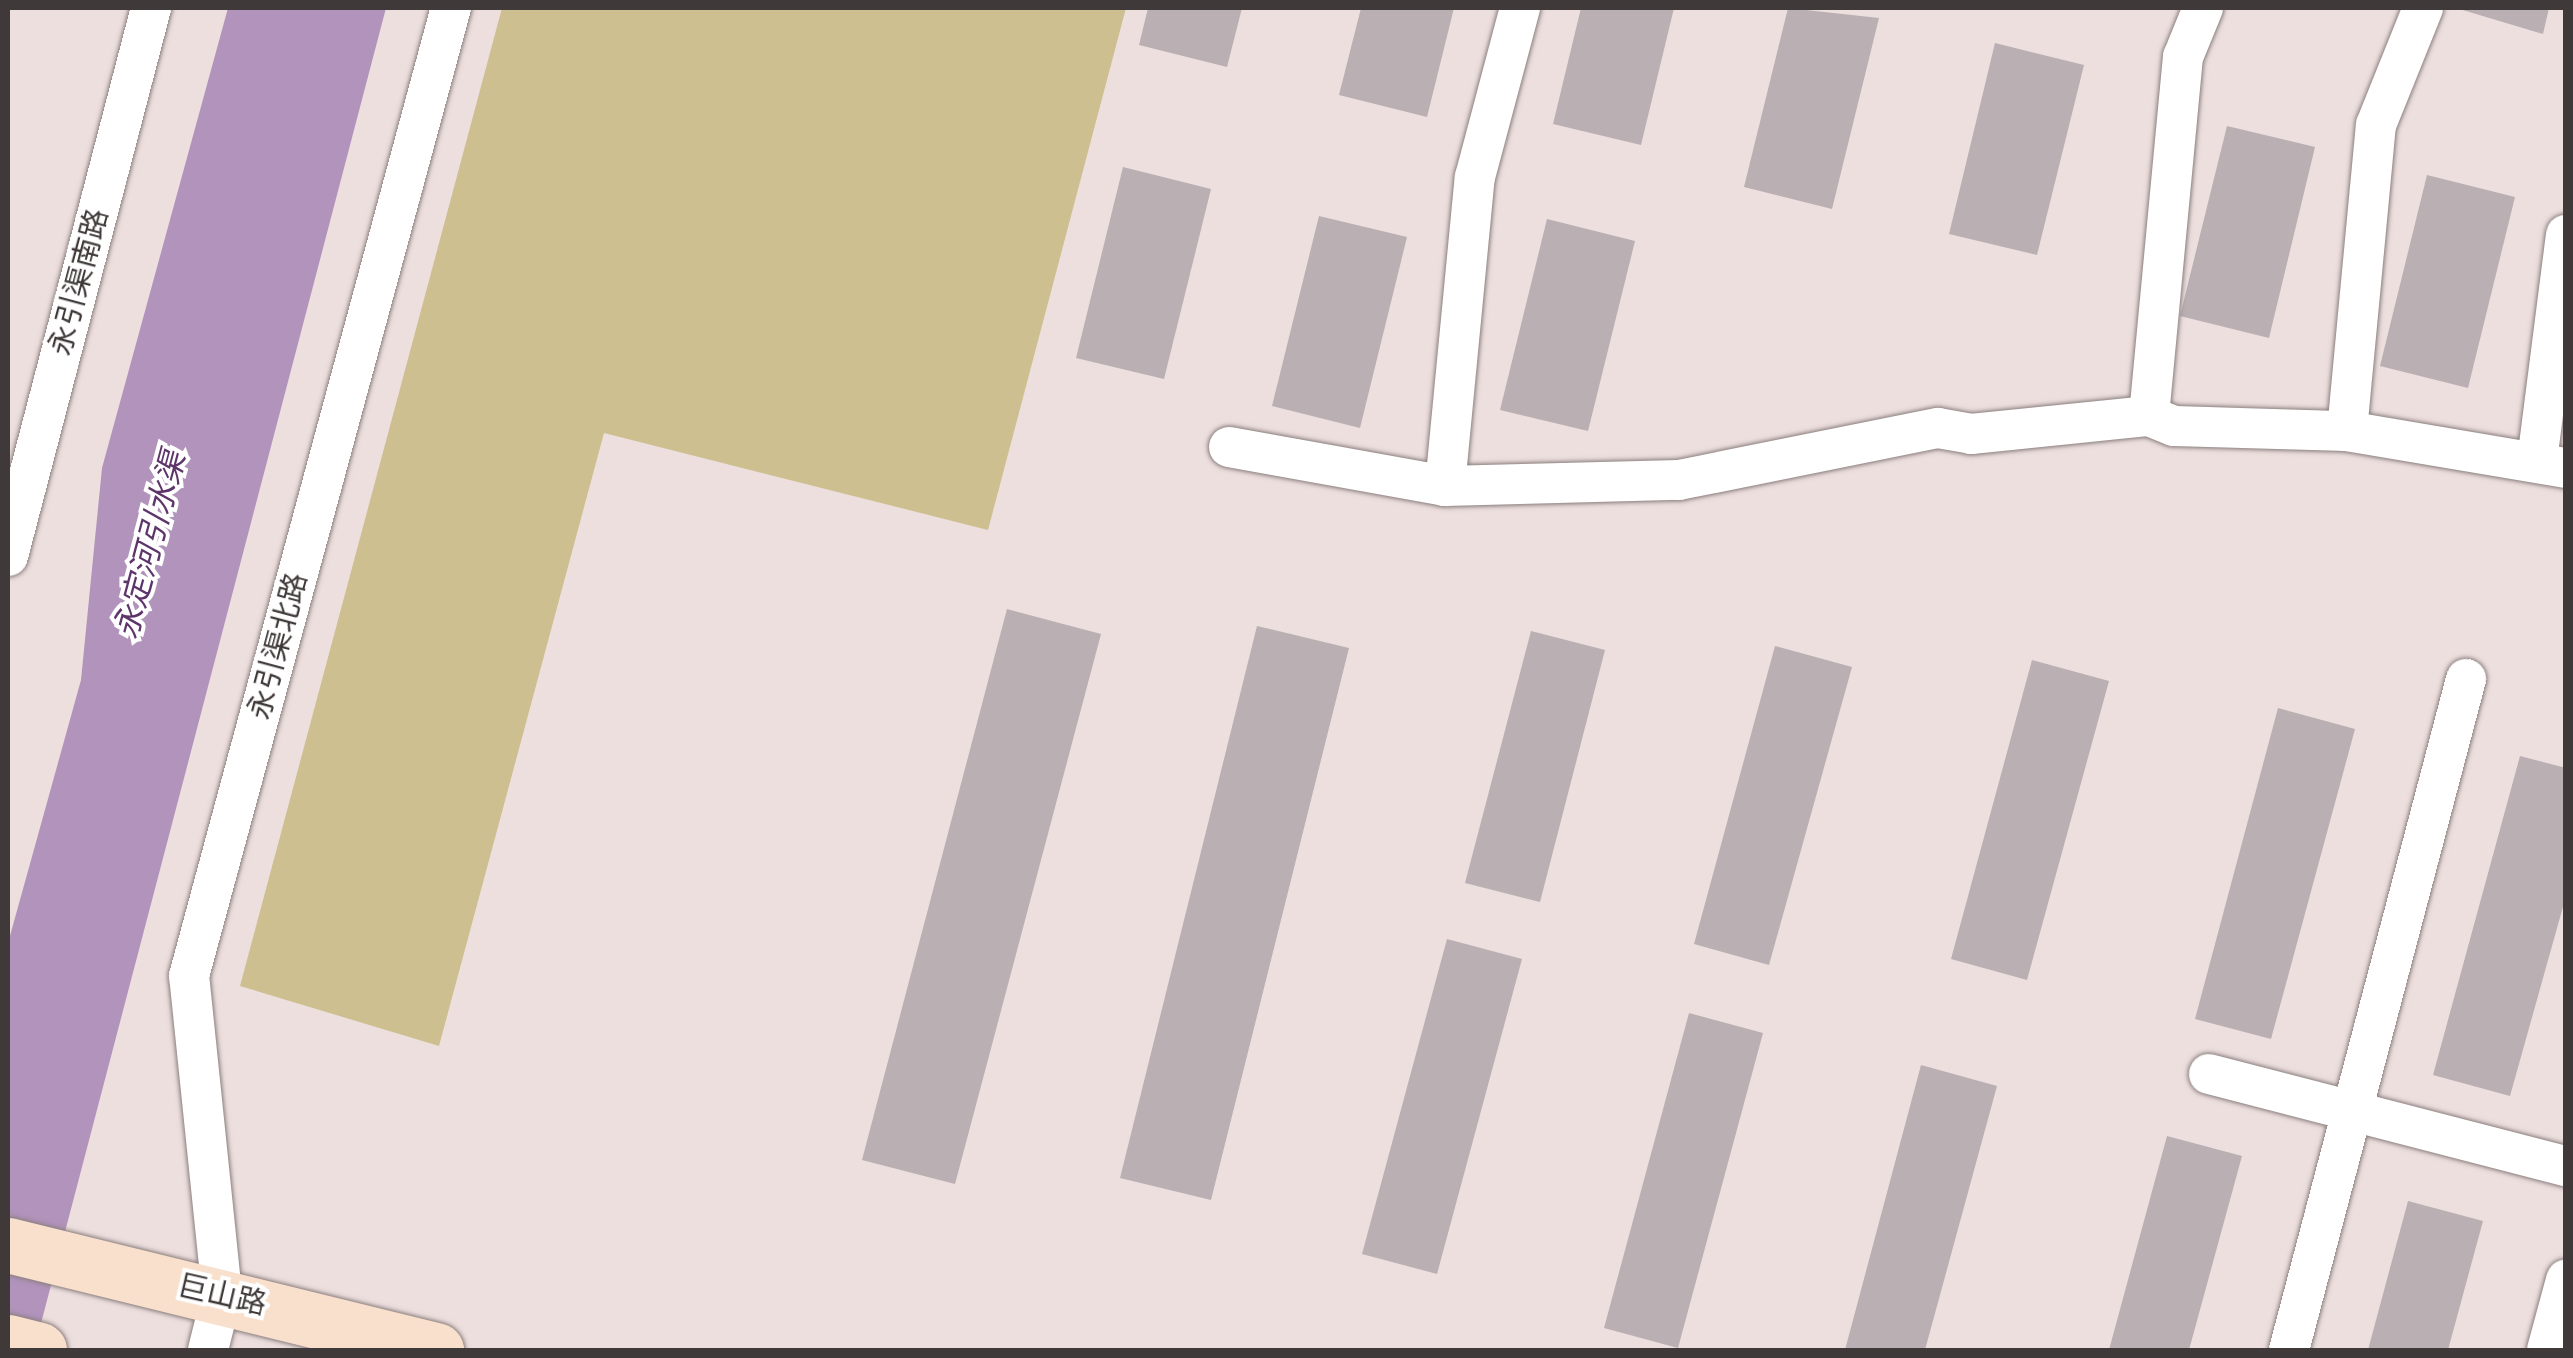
<!DOCTYPE html>
<meta charset="utf-8">
<style>
body{margin:0}
#map{position:relative;width:2573px;height:1358px;overflow:hidden;background:#ecdfde;font-family:"Work Sans","Noto Sans SC",sans-serif}
div>[style]{position:absolute}
[style*='--x']{left:calc(var(--x)*1px);top:calc(var(--y)*1px);width:calc(var(--w)*1px);rotate:calc(var(--a)*1deg)}
.green>*{inset:0;background:#cdbf8f}
.water>*{inset:0;background:#b193bc}
.building>*{inset:0;background:#baafb3}
.roads{filter:drop-shadow(0 0 2px #8b7f7e) drop-shadow(0 0 2px #8b7f7e)}
.minor>*{height:40px;margin:-20px;padding:0 20px;transform-origin:20px;border-radius:20px;background:#fff}
.primary>*{height:55px;margin:-27.5px;padding:0 27.5px;transform-origin:27.5px;border-radius:27.5px;background:#f8e0cd}
span{translate:-50% -50%;white-space:nowrap;text-align:center;line-height:1.15;-webkit-text-stroke:8px #fff;paint-order:stroke}
.street-label{font-size:30px;color:#3f3a39}
.water-label{font-size:32px;color:#5d356a;font-style:italic}
.frame{position:absolute;inset:0;border:10px solid #3f3a39;pointer-events:none}
</style>
<div id="map">
<div class="green">
<i style="clip-path:polygon(502px 8px,1126px 8px,988px 530px,604px 433px,439px 1046px,240px 986px)"></i>
</div>
<div class="water">
<i style="clip-path:polygon(228px 8px,386px 8px,34px 1350px,8px 1350px,8px 943px,81px 680px,102px 468px)"></i>
</div>
<div class="building">
<i style="clip-path:polygon(1148px 8px,1242px 8px,1227px 67px,1139px 45px)"></i>
<i style="clip-path:polygon(1361px 8px,1454px 8px,1427px 117px,1339px 95px)"></i>
<i style="clip-path:polygon(1581px 8px,1674px 8px,1641px 145px,1553px 124px)"></i>
<i style="clip-path:polygon(1788px 8px,1879px 18px,1832px 209px,1744px 187px)"></i>
<i style="clip-path:polygon(2456px 8px,2549px 8px,2543px 34px)"></i>
<i style="clip-path:polygon(1995px 43px,2084px 65px,2037px 255px,1949px 234px)"></i>
<i style="clip-path:polygon(2227px 126px,2315px 147px,2269px 338px,2180px 316px)"></i>
<i style="clip-path:polygon(1123px 167px,1211px 189px,1164px 379px,1076px 358px)"></i>
<i style="clip-path:polygon(2427px 175px,2515px 197px,2468px 388px,2380px 366px)"></i>
<i style="clip-path:polygon(1319px 216px,1407px 237px,1360px 428px,1272px 406px)"></i>
<i style="clip-path:polygon(1547px 219px,1635px 241px,1588px 431px,1500px 410px)"></i>
<i style="clip-path:polygon(1007px 609px,1101px 634px,955px 1184px,862px 1160px)"></i>
<i style="clip-path:polygon(1257px 626px,1349px 648px,1211px 1200px,1120px 1178px)"></i>
<i style="clip-path:polygon(1531px 631px,1605px 650px,1540px 902px,1465px 883px)"></i>
<i style="clip-path:polygon(1775px 646px,1852px 667px,1769px 965px,1694px 944px)"></i>
<i style="clip-path:polygon(2032px 660px,2109px 681px,2027px 980px,1951px 959px)"></i>
<i style="clip-path:polygon(2278px 708px,2355px 729px,2271px 1039px,2195px 1019px)"></i>
<i style="clip-path:polygon(2520px 756px,2566px 768px,2566px 896px,2510px 1096px,2433px 1075px)"></i>
<i style="clip-path:polygon(1447px 939px,1522px 959px,1437px 1274px,1362px 1254px)"></i>
<i style="clip-path:polygon(1689px 1013px,1763px 1033px,1678px 1348px,1604px 1328px)"></i>
<i style="clip-path:polygon(1921px 1065px,1997px 1086px,1925px 1350px,1845px 1350px)"></i>
<i style="clip-path:polygon(2167px 1136px,2242px 1156px,2189px 1350px,2109px 1350px)"></i>
<i style="clip-path:polygon(2408px 1201px,2483px 1221px,2448px 1350px,2368px 1350px)"></i>
</div>
<div class="roads">
<div class="minor">
<i style="--x:2149;--y:416;--w:361;--a:-84.6"></i>
<i style="--x:2183;--y:57;--w:53;--a:-67.8"></i>
<i style="--x:2347;--y:431;--w:307;--a:-84.6"></i>
<i style="--x:2376;--y:125;--w:126;--a:-68.1"></i>
<i style="--x:1229;--y:447;--w:219;--a:10.2"></i>
<i style="--x:1445;--y:486;--w:234;--a:-1.5"></i>
<i style="--x:1679;--y:480;--w:264;--a:-11.4"></i>
<i style="--x:1938;--y:428;--w:34;--a:10"></i>
<i style="--x:1971;--y:434;--w:179;--a:-5.8"></i>
<i style="--x:2149;--y:416;--w:27;--a:22"></i>
<i style="--x:2174;--y:426;--w:173;--a:1.7"></i>
<i style="--x:2347;--y:431;--w:222;--a:9.6"></i>
<i style="--x:2537;--y:461;--w:228;--a:-82.7"></i>
<i style="--x:1445;--y:486;--w:310;--a:-84.5"></i>
<i style="--x:1475;--y:177;--w:175;--a:-75.1"></i>
<i style="--x:8;--y:556;--w:566;--a:-75.37"></i>
<i style="--x:2209;--y:1074;--w:369;--a:14.5"></i>
<i style="--x:208;--y:1350;--w:58;--a:-76"></i>
<i style="--x:222;--y:1294;--w:320;--a:-95.9"></i>
<i style="--x:189;--y:976;--w:1003;--a:-74.86"></i>
<i style="--x:2289;--y:1350;--w:694;--a:-75.22"></i>
<i style="--x:2547;--y:1350;--w:73;--a:-74.8"></i>
</div>
<div class="primary">
<i style="--x:8;--y:1245;--w:441;--a:13.8"></i>
<i style="--x:8;--y:1342;--w:32;--a:14"></i>
</div>
</div>
<div class="street-label">
<span style="left:79px;top:282px;rotate:-75deg">永引渠南路</span>
<span style="left:278px;top:646px;rotate:-75deg">永引渠北路</span>
<span style="left:222px;top:1295px;rotate:13deg">巨山路</span>
</div>
<div class="water-label">
<span style="left:150px;top:545px;rotate:-75deg">永定河引水渠</span>
</div>
<div class="frame"></div>
</div>
